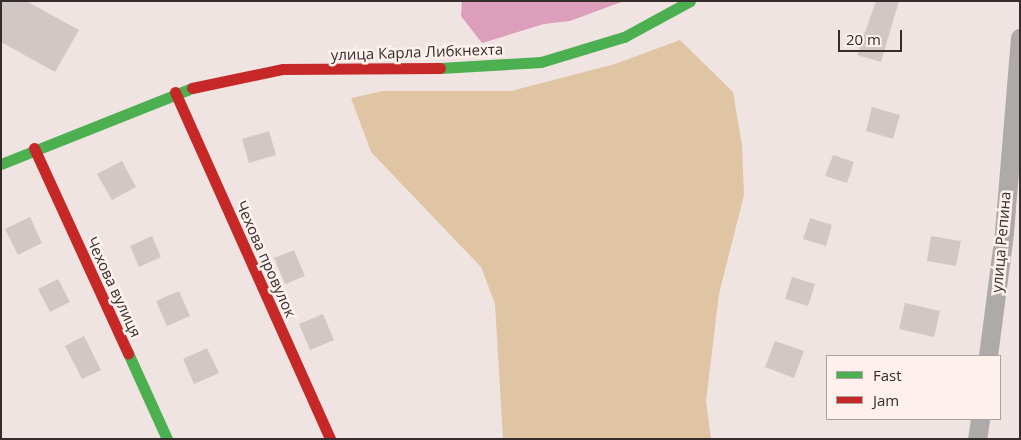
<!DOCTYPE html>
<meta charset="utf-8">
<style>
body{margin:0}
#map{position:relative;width:1021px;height:440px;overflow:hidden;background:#f0e4e2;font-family:"Open Sans",sans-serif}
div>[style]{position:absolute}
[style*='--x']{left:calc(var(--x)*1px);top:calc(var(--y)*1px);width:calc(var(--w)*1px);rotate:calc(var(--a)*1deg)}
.green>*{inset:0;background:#e0c5a5}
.water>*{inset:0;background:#dc9eba}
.building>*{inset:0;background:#d1c8c6}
.street>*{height:19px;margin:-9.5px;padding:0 9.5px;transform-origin:9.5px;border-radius:9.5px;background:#afaaaa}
.fast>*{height:11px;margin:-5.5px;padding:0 5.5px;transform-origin:5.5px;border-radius:5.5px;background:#4caf50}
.jam>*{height:11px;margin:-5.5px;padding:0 5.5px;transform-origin:5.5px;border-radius:5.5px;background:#c62828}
span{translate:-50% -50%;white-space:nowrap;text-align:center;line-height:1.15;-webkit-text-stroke:5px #fdf0ed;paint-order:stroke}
.street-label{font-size:15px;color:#352d2b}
.frame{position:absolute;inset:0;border:2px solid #352d2b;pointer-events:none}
.legend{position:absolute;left:826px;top:355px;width:175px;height:65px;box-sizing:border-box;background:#fdf0ed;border:1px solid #ada29f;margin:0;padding:6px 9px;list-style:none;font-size:15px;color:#352d2b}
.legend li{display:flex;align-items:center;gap:10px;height:25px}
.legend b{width:25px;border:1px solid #ada29f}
.scale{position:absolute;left:838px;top:30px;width:64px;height:22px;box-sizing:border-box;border:2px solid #352d2b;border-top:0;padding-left:6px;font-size:15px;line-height:18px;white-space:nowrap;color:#352d2b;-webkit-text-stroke:4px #fdf0ed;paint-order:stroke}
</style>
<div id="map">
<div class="green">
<i style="clip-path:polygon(680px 40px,733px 92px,742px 145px,744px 195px,719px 294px,706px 401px,711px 439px,503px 439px,495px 304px,481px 267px,371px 152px,351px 98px,383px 91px,511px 91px,615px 64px)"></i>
</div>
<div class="water">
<i style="clip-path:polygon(462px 1px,624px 1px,570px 21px,544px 24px,482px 43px,461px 16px)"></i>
</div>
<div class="building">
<i style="clip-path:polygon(1px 1px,26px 1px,79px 30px,55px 72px,1px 42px)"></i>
<i style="clip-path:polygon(876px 1px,899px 1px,881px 62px,857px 55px)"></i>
<i style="clip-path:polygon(872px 107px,900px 115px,893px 139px,866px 131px)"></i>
<i style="clip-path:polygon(269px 131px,276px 155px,249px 163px,242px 139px)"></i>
<i style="clip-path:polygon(833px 155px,854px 162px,847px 183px,825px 176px)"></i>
<i style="clip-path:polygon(122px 161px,136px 187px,112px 200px,97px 174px)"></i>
<i style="clip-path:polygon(30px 217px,42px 243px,18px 255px,5px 229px)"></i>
<i style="clip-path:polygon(810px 218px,832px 225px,826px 246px,803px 239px)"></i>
<i style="clip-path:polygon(152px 236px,161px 257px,139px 267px,130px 246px)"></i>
<i style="clip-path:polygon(931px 236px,961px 241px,956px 266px,927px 261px)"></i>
<i style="clip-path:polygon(294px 250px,305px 276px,285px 284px,274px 258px)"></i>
<i style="clip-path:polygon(792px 277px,815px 284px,808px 306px,785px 299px)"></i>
<i style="clip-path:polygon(58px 279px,70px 302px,50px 312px,38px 289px)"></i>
<i style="clip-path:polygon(179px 291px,190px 316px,167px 326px,156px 301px)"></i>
<i style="clip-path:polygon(905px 303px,940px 311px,934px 337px,899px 329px)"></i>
<i style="clip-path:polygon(323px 314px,334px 340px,310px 350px,299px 324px)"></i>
<i style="clip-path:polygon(84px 336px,101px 370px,82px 379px,65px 346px)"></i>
<i style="clip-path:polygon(775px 341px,804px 351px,794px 378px,765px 367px)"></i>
<i style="clip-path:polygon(207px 348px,219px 373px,194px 384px,183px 359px)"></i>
</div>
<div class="street">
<i style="--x:988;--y:356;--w:125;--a:-82.6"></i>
<i style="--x:1004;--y:232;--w:195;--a:-85.3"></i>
<i style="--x:977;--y:439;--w:20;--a:-81"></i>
</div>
<div class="fast">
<i style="--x:440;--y:68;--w:101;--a:-3.4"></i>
<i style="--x:541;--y:62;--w:87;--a:-16.8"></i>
<i style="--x:624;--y:37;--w:75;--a:-28.6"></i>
<i style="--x:1;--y:164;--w:206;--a:-21.7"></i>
<i style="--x:128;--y:353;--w:94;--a:65.6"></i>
</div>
<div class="jam">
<i style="--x:192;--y:88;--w:93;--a:-11.8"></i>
<i style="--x:283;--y:69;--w:157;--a:-0.4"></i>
<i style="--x:175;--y:92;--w:380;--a:65.9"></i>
<i style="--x:34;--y:148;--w:226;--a:65.4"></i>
</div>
<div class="street-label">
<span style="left:417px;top:52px;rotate:-2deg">улица Карла Либкнехта</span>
<span style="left:1001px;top:242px;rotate:-85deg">улица Репина</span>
<span style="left:266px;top:259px;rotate:66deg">Чехова провулок</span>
<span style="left:114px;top:287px;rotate:65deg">Чехова вулиця</span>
</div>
<div class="frame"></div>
<ul class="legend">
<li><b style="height:6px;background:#4caf50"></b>Fast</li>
<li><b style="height:6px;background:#c62828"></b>Jam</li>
</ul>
<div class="scale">20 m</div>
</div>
